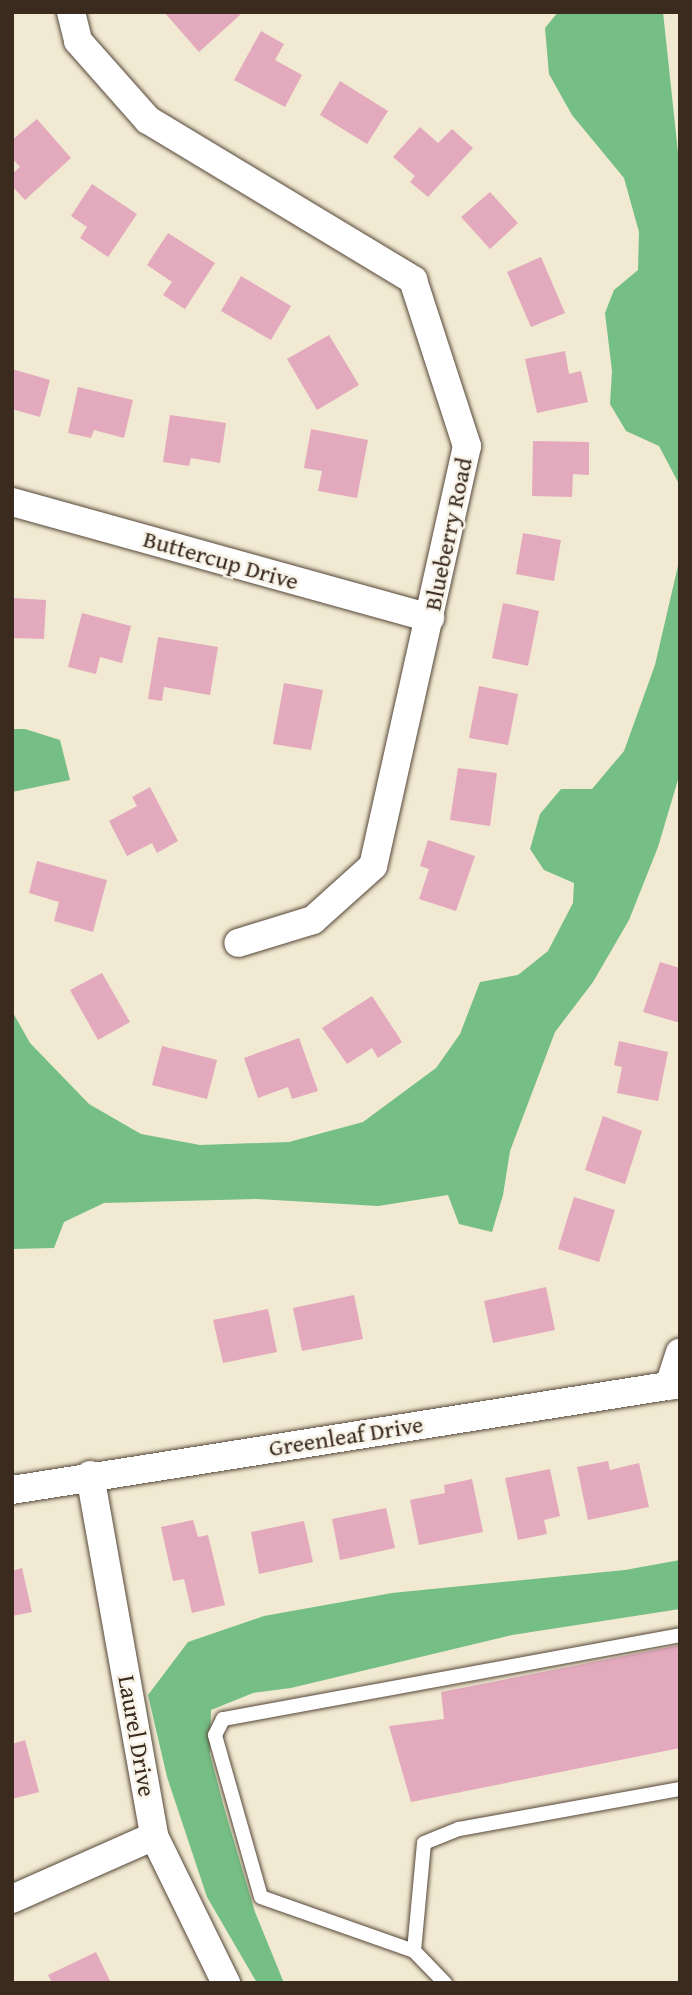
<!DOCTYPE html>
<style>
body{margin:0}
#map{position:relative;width:692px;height:1995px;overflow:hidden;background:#f1e9d1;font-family:"Gentium Book Plus",serif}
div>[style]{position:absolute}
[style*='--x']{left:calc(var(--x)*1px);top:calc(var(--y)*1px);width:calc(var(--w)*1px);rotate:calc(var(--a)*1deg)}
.forest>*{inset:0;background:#75be85}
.building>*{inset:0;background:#e3aabe}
.roads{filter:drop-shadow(0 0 2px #564739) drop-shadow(0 0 2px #564739)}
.lane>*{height:14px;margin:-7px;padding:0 7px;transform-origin:7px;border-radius:7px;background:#fff}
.street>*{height:28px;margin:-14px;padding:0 14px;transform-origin:14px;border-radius:14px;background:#fff}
span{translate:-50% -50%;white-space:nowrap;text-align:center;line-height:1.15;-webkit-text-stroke:5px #f7f3e8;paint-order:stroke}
.street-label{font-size:24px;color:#3b2a1e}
.frame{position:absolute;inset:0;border:14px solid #3b2a1e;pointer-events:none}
</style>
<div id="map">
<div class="forest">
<i style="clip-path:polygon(558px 12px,663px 12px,680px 171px,680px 494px,679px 484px,659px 446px,626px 431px,610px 404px,612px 371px,605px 313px,614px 290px,638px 270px,639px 232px,624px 178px,572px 115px,549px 74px,545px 28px)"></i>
<i style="clip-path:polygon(680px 557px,680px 773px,658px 847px,629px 920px,593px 982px,555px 1032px,510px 1151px,503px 1195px,492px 1232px,459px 1224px,448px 1195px,378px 1206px,257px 1199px,104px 1203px,64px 1222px,54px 1248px,12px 1249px,12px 1011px,30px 1043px,89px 1104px,141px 1134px,200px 1145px,289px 1142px,363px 1122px,436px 1068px,460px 1034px,480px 982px,518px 975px,548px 951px,573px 903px,574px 883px,544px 870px,530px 849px,540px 814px,561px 789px,592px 789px,624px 751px,655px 665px)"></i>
<i style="clip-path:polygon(12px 729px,25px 729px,60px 740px,70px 780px,12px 792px)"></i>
<i style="clip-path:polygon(680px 1560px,680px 1609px,512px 1635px,291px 1688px,253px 1693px,211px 1710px,210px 1754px,225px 1811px,255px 1912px,284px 1983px,257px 1983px,207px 1897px,167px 1777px,148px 1695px,188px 1642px,264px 1616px,392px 1593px,625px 1570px)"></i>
</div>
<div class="building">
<i style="clip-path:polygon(164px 12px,238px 12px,240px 15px,199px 52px)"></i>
<i style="clip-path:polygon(261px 31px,284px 44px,275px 60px,302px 75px,285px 107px,234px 80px)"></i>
<i style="clip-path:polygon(340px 81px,388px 111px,367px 144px,320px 115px)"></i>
<i style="clip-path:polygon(37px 119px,71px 158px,25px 200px,12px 186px,12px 174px,20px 167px,12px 158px,12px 140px)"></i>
<i style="clip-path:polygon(420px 127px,438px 143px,452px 129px,473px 148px,428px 197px,410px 182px,415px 176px,393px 157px)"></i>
<i style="clip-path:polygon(92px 184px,137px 214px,108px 257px,80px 238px,87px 227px,71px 216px)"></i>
<i style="clip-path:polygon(490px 192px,518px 223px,490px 249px,461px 217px)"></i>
<i style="clip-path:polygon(168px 233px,215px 263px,185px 309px,163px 295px,172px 282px,147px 265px)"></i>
<i style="clip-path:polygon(541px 257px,565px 313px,531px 327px,507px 272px)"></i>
<i style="clip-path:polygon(241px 276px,291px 306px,271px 340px,221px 311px)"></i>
<i style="clip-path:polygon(329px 335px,359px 385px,317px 410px,287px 359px)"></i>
<i style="clip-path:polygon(565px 351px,569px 374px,581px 371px,588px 402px,537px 413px,525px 359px)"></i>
<i style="clip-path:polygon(12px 369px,50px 380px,40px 417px,12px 409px)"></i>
<i style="clip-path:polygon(78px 387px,133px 400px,124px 438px,94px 430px,91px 438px,68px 433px)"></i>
<i style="clip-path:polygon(170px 415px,226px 423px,220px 463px,191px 458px,189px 466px,163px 462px)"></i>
<i style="clip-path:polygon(311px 429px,368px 440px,357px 498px,318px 491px,322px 471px,304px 468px)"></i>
<i style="clip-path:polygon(533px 441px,589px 442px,589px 475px,573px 474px,572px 497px,532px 496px)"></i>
<i style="clip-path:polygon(523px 533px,561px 540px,554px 581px,516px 574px)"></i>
<i style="clip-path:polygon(12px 598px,46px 600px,44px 639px,12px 638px)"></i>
<i style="clip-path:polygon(503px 603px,539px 611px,528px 666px,492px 658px)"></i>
<i style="clip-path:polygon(82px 613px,131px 626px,122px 663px,100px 657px,96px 674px,68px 667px)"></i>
<i style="clip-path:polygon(158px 637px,218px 647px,210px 695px,164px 687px,162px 701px,148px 699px)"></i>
<i style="clip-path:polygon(284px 683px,323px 690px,311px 750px,273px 744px)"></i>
<i style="clip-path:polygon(479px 686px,518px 694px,508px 745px,469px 738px)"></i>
<i style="clip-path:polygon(458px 768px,497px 773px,490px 826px,450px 820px)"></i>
<i style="clip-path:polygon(150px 787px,178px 841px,157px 853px,152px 843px,127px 856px,109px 821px,137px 806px,132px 797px)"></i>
<i style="clip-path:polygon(428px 840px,475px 856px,456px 911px,419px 899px,429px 869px,420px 866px)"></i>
<i style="clip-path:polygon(37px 861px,107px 880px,93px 932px,54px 921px,59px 902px,29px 893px)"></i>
<i style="clip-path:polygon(660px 962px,680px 968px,680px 1023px,643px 1012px)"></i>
<i style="clip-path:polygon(102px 973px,130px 1022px,98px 1040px,70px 990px)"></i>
<i style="clip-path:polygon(372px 996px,402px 1042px,378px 1058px,372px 1048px,347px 1064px,322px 1028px)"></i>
<i style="clip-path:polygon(299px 1038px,318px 1091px,292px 1099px,288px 1087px,258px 1098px,244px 1058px)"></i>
<i style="clip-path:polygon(619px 1041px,668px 1052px,658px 1101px,617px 1093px,622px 1067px,614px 1065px)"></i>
<i style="clip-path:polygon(162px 1046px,217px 1060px,207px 1099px,152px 1085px)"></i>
<i style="clip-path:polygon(603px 1116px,642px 1131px,625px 1184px,585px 1170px)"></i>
<i style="clip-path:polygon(574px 1197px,615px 1210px,599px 1262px,558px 1249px)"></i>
<i style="clip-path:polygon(546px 1287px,555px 1330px,493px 1343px,484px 1301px)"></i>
<i style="clip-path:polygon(354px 1295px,363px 1339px,302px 1351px,293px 1308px)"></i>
<i style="clip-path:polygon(268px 1309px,277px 1352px,223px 1363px,213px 1320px)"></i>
<i style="clip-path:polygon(608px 1461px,610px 1470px,639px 1463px,649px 1507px,588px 1520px,577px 1467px)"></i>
<i style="clip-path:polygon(550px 1469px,560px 1516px,544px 1520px,547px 1534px,518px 1540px,505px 1478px)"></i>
<i style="clip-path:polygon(472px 1479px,483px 1532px,419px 1545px,410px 1500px,445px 1493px,444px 1485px)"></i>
<i style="clip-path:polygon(386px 1508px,395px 1548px,340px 1560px,332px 1519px)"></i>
<i style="clip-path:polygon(193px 1520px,198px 1537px,208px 1535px,225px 1605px,192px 1613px,184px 1579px,173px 1581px,161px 1527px)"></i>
<i style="clip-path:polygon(304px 1521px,313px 1562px,259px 1574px,251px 1532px)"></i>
<i style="clip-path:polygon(22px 1568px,32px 1612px,12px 1616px,12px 1571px)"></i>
<i style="clip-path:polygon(680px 1645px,680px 1748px,411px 1802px,389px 1726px,444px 1719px,441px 1692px)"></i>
<i style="clip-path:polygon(25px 1740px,39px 1792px,12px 1799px,12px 1744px)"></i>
<i style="clip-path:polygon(96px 1952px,111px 1983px,52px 1983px,48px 1975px)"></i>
</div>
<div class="roads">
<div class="lane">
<i style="--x:414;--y:1951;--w:162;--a:-160.6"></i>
<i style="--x:261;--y:1897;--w:168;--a:-105.9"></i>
<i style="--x:215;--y:1735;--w:18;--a:-63"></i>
<i style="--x:223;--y:1719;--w:465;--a:-10.4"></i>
<i style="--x:445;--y:1983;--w:45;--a:-134.1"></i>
<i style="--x:414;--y:1951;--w:108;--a:-84.7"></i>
<i style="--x:424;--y:1843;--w:38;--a:-22"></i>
<i style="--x:459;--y:1829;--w:225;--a:-10.3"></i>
</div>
<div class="street">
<i style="--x:71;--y:12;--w:30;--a:76"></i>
<i style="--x:78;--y:41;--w:106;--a:48.5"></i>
<i style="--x:148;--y:120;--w:310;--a:31.1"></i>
<i style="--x:413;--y:280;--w:175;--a:72"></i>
<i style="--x:467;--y:446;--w:430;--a:102.6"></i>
<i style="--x:373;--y:866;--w:81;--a:138"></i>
<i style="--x:313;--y:920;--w:78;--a:163"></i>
<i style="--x:12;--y:502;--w:434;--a:15.5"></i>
<i style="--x:669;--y:1386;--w:35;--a:-72"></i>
<i style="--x:90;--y:1475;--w:367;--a:79.9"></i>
<i style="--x:154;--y:1836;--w:164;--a:63.9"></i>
<i style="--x:12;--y:1490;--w:676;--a:-9.02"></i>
<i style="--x:12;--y:1899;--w:155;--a:-23.9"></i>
</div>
</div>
<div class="street-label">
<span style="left:448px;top:534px;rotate:-78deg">Blueberry Road</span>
<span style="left:221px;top:560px;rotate:16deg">Buttercup Drive</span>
<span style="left:346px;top:1436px;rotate:-9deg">Greenleaf Drive</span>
<span style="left:137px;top:1736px;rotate:80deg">Laurel Drive</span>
</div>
<div class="frame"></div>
</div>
